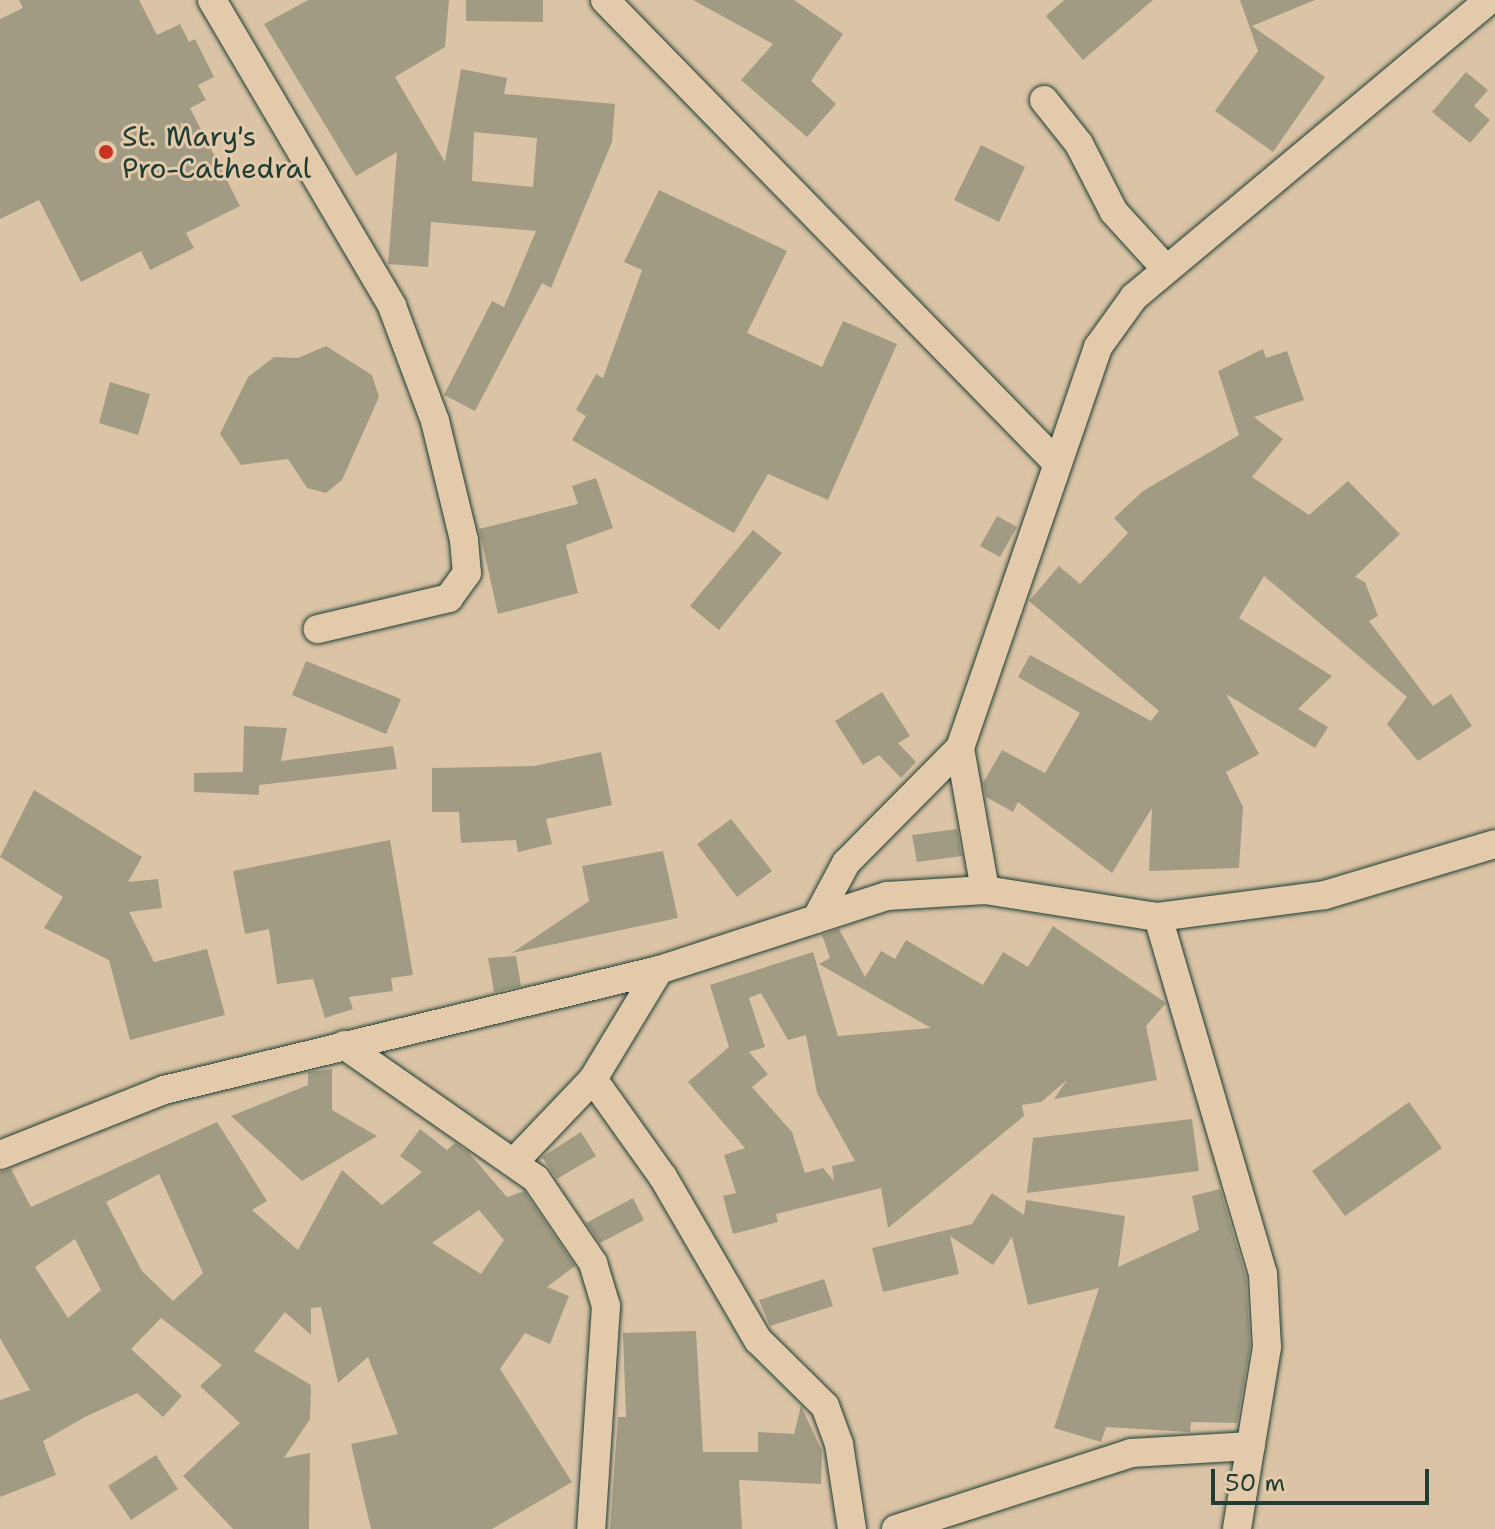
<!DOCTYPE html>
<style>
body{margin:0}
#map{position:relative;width:1495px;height:1529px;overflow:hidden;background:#dbc4a6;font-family:"Shantell Sans",sans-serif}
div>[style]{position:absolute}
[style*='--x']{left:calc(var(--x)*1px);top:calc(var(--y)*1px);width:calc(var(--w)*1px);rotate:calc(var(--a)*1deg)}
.building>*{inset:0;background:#a19b83}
.roads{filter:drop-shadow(0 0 2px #1f3d34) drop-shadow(0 0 2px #1f3d34)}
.minor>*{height:28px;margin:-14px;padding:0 14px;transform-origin:14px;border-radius:14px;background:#e3caab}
.dots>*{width:22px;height:22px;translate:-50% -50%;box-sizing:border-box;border:4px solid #e3caab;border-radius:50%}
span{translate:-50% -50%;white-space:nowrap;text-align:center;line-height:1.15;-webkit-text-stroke:6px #e3caab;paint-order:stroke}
.poi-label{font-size:28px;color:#1f3d34}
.left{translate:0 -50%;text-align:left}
.scale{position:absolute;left:1211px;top:1469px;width:218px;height:36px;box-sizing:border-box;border:4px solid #1f3d34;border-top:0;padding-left:10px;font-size:24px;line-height:28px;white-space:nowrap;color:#1f3d34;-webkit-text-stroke:6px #e3caab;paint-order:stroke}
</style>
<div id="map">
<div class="building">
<i style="clip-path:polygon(19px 0,139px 0,157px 35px,180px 24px,189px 42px,195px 39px,214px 77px,198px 85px,206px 100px,190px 108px,240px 206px,186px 233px,194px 248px,150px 270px,141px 251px,81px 282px,39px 200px,0 219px,0 19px,23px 8px)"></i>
<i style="clip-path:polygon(evenodd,308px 0,449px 0,445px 47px,395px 77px,445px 162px,461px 69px,507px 78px,504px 94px,615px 104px,612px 142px,551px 288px,542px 283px,475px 411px,444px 395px,492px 301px,504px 307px,536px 231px,431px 222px,428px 267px,388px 264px,397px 152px,356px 176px,264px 24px,308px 0,474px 132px,537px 138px,533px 187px,472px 181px,474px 132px)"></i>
<i style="clip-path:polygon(466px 0,543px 0,543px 22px,466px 21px)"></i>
<i style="clip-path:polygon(693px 0,794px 0,843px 34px,811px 81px,836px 104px,807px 137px,741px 80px,773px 44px)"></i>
<i style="clip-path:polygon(1064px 0,1153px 0,1083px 60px,1046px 16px)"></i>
<i style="clip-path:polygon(1240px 0,1315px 0,1252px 26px,1325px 77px,1273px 152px,1215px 111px,1258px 51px)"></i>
<i style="clip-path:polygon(1466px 72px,1488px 90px,1474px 106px,1490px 120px,1470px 143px,1432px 112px)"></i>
<i style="clip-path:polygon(981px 145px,1025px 167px,999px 222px,954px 200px)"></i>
<i style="clip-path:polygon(659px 190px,787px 251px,747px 333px,822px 367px,843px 321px,897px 344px,828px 500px,768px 474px,734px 533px,572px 440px,586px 416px,576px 410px,596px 374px,603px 378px,642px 270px,624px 262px)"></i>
<i style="clip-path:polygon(326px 346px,372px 375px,379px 397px,342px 480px,326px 493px,307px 488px,288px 459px,241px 465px,220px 434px,248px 377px,274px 357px,298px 358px)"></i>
<i style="clip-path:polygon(1263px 349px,1266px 358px,1287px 351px,1304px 400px,1254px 417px,1283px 439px,1252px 477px,1309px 515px,1348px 481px,1400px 534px,1355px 577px,1365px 582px,1378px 616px,1369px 621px,1433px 706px,1451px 694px,1472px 726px,1418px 761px,1387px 724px,1407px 697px,1264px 576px,1239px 618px,1332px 676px,1298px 709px,1328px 727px,1315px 748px,1226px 694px,1259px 754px,1226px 772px,1243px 807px,1239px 868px,1149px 871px,1152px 808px,1112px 873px,1018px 802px,1013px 812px,986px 797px,983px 783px,1002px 750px,1045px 773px,1080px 713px,1018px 677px,1030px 655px,1151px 721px,1159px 711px,1029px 601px,1059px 566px,1080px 584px,1128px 533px,1114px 518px,1143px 491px,1239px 435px,1218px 371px)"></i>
<i style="clip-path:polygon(110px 382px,150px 394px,138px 435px,99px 423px)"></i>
<i style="clip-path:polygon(596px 478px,613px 528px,566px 545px,578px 593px,498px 614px,479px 529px,578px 504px,572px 486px)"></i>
<i style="clip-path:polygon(997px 516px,1017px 527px,1000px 557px,980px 546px)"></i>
<i style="clip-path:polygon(753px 530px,782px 553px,719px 630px,690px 606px)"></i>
<i style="clip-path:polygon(306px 661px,401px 699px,386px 734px,292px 695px)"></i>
<i style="clip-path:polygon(882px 692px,910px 736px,898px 743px,916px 762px,901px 778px,879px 755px,863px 765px,835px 721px)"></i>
<i style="clip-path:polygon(244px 726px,287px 728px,281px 761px,393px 746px,397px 769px,259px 785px,259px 795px,194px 792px,194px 773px,243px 772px)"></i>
<i style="clip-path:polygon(601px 752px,612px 805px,546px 819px,552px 844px,518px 852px,516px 840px,461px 843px,459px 812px,432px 812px,432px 768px,534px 766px)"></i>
<i style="clip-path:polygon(34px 790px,142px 857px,128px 882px,158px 879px,162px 908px,129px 912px,154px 962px,207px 949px,225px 1015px,130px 1040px,109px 960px,44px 928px,63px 897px,0 857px)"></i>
<i style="clip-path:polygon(731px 819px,772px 871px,737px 897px,697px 844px)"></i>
<i style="clip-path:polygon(957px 829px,962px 856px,917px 862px,912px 835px)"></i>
<i style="clip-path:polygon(390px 840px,413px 975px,391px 978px,393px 991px,349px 997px,353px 1009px,325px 1018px,313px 979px,277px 984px,269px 929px,245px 934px,233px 871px)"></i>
<i style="clip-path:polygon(663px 851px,678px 918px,512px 953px,589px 901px,582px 866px)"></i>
<i style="clip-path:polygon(evenodd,1053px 926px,1166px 1003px,1146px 1026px,1157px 1080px,1054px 1099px,1067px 1080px,1041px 1102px,1022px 1105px,1024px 1116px,888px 1228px,881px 1188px,776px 1214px,778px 1222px,733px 1234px,723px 1196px,736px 1193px,724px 1155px,745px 1148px,688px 1082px,729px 1047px,710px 985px,813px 952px,838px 1036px,931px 1028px,819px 964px,830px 958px,822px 935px,839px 929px,865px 977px,881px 951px,895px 959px,906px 940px,983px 985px,1003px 952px,1028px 967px,1053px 926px,761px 993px,788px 1040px,806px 1035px,817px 1093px,855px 1161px,832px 1166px,834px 1181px,823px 1168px,805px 1173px,792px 1132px,752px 1087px,768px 1074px,749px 1052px,765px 1047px,749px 998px,761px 993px)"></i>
<i style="clip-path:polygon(516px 956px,521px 986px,494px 992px,488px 958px)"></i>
<i style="clip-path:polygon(332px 1069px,332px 1110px,377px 1136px,302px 1181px,231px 1116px,308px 1085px,308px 1072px)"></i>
<i style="clip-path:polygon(1409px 1102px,1442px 1148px,1345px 1216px,1312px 1171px)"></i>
<i style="clip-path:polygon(1192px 1119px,1199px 1171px,1027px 1193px,1033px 1138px)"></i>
<i style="clip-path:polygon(evenodd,217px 1122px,267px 1201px,252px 1210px,298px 1250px,342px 1170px,382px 1205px,422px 1172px,400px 1156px,420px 1129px,447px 1150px,455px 1143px,468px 1152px,507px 1197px,524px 1191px,575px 1266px,547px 1287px,569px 1296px,550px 1344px,525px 1333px,500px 1369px,572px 1482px,492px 1529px,371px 1529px,351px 1444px,398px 1434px,368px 1357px,338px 1383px,321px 1307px,311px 1308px,311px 1335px,285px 1312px,254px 1351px,311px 1385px,310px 1419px,284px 1458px,310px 1453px,309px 1529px,233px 1529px,183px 1476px,240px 1423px,200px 1386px,222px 1365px,161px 1318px,131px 1349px,182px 1396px,163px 1417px,137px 1393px,85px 1417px,43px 1441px,56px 1475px,0 1497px,0 1400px,30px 1390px,0 1338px,0 1172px,11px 1169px,31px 1207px,217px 1122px,159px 1174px,203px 1273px,173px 1301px,142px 1271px,106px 1202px,159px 1174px,217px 1122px,479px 1210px,504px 1240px,481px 1274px,432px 1243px,479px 1210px,217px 1122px,75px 1239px,101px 1290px,68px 1318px,35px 1267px,75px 1239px)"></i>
<i style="clip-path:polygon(581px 1132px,596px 1156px,557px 1179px,542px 1157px)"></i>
<i style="clip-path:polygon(1220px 1189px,1246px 1277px,1250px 1348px,1237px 1423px,1191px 1422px,1190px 1432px,1106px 1427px,1101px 1442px,1054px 1428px,1099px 1288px,1028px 1305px,1012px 1237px,993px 1265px,950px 1236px,959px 1274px,883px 1292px,872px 1248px,972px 1224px,992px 1193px,1024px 1215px,1026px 1200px,1125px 1216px,1118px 1267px,1199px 1230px,1192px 1196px)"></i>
<i style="clip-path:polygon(633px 1198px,644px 1220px,600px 1243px,586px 1223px)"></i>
<i style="clip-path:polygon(824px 1279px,833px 1306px,770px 1326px,759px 1300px)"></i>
<i style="clip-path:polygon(696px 1331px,703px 1452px,758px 1452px,758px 1432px,794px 1434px,801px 1406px,822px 1451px,821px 1484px,739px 1480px,742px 1529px,610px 1529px,618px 1417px,626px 1417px,623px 1333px)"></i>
<i style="clip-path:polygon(156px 1455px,178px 1489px,131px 1520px,108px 1486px)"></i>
</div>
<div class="roads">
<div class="minor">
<i style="--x:212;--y:0;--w:355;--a:59.5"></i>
<i style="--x:392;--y:306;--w:123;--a:69.5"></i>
<i style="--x:435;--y:421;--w:122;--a:76.3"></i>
<i style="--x:464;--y:540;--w:33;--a:85"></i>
<i style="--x:467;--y:573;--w:31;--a:126"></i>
<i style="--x:449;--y:598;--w:135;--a:166.7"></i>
<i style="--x:605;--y:0;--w:647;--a:45.69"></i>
<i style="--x:1044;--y:100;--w:56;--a:51.5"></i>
<i style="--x:1079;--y:144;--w:76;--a:62.8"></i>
<i style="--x:1114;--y:212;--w:77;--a:47.6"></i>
<i style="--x:985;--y:890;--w:144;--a:-100"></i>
<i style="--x:960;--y:748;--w:424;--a:-71"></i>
<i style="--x:1098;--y:347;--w:62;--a:-54.2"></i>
<i style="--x:1134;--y:297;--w:463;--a:-39.9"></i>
<i style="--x:1158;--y:917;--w:372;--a:73.6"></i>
<i style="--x:1263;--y:1274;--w:73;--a:86.9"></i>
<i style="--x:1267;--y:1347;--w:184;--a:99.4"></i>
<i style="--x:816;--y:919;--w:64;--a:-61.8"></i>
<i style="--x:846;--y:863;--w:162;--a:-45.3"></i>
<i style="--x:344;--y:1045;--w:234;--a:34.9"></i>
<i style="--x:536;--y:1179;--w:102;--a:55.8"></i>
<i style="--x:593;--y:1263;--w:45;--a:73.2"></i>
<i style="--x:606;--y:1306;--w:224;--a:93.8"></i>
<i style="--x:593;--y:1079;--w:120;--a:54.5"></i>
<i style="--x:663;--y:1177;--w:189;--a:59.8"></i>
<i style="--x:758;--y:1340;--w:94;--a:44.6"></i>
<i style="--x:825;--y:1406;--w:40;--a:69.8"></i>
<i style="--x:839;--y:1444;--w:86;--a:81.3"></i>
<i style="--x:0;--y:1155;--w:176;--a:-21.6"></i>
<i style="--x:164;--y:1090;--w:509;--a:-13.63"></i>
<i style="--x:659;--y:970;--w:240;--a:-18"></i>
<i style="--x:887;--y:896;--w:98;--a:-3.5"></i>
<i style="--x:985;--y:890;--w:175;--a:8.9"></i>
<i style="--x:1158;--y:917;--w:168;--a:-7.5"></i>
<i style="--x:1325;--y:895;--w:177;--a:-16.7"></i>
<i style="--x:515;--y:1161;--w:113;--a:-46.4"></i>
<i style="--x:593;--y:1079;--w:127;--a:-58.8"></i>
<i style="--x:896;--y:1529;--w:247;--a:-17.9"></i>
<i style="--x:1131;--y:1453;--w:120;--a:-3.3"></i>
</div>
</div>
<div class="dots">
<i style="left:106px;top:152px;background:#c8321e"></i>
</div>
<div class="poi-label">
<span class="left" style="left:122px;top:152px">St. Mary's<br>Pro-Cathedral</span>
</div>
<div class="scale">50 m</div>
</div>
